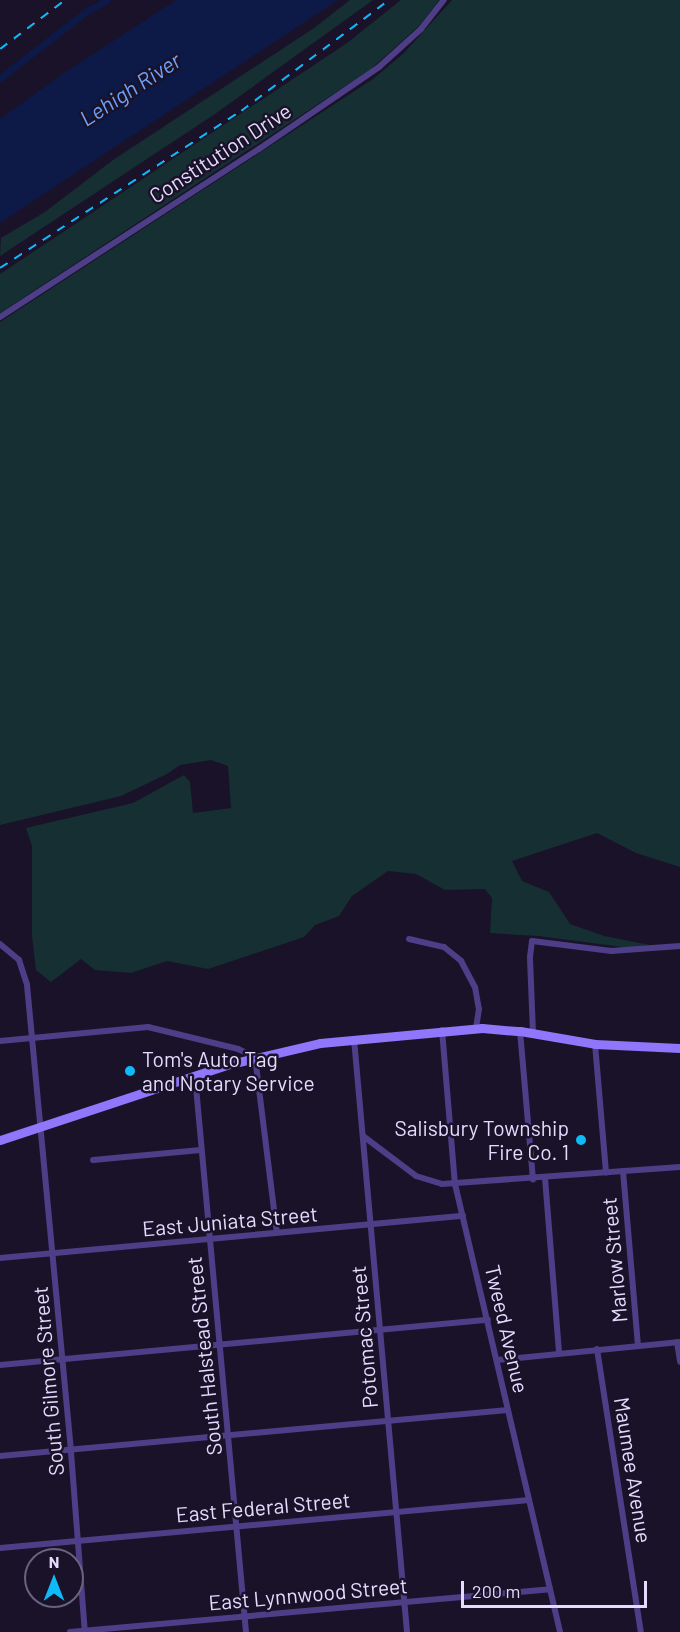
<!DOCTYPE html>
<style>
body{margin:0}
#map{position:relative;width:680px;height:1632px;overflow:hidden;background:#1a1229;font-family:Barlow,sans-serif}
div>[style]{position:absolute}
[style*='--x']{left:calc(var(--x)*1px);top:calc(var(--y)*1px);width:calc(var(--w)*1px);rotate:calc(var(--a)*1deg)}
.green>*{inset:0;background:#152f33}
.water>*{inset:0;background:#0d1947}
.canal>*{height:7px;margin:-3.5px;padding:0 3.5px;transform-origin:3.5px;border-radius:3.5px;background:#0d1947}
.minor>*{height:6px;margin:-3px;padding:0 3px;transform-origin:3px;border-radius:3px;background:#4d3e87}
.secondary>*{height:9px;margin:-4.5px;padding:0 4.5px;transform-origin:4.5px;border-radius:4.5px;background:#8f76fa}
.rail>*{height:1.5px;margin-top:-0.75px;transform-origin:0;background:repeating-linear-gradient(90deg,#0ebaf7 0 9px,transparent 0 17px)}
.dots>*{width:16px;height:16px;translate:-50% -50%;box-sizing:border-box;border:3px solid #1a1229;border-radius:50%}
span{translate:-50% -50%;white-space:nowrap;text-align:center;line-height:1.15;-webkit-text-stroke:5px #1a1229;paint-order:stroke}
.street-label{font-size:21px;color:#e5dbfe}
.poi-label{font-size:21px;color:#e5dbfe}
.left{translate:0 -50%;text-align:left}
.right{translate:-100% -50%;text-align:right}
.water-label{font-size:22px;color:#6da2fa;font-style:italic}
.north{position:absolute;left:24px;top:1548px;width:60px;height:60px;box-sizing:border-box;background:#1a1229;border:2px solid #6b627e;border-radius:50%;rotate:0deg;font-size:16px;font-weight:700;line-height:24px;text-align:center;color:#e5dbfe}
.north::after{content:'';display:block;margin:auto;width:21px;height:27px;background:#0ebaf7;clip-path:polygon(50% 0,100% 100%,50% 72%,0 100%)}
.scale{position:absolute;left:461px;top:1581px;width:186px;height:27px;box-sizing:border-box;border:3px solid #e5dbfe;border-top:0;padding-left:8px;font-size:18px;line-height:21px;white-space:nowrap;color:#e5dbfe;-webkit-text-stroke:4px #1a1229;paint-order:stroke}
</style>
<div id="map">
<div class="green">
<i style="clip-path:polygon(350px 0,373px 0,215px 114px,0 256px,1px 238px,45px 212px,113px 160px,314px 28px)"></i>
<i style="clip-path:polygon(401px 0,439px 0,421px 24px,370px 70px,0 313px,0 274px,347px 43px)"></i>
<i style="clip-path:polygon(452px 0,680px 0,680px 867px,636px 853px,597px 833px,512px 861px,522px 881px,549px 892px,570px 924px,604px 936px,650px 945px,630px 948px,538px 936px,490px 933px,492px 898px,485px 889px,445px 890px,416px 874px,388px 871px,352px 896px,339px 916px,315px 925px,304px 937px,208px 969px,167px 961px,131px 973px,95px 970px,81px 959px,51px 982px,36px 970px,32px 936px,32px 846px,26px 828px,133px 803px,184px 775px,190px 782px,193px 813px,231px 808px,228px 766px,211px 760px,180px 765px,167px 774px,121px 796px,0 825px,0 322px,373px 79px,404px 53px)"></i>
</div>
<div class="water">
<i style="clip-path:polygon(176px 0,338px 0,0 223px,0 119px,58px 77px)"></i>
</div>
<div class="canal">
<i style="--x:0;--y:78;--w:110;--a:-37.6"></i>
<i style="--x:87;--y:11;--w:23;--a:-29"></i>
</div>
<div class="minor">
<i style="--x:0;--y:317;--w:309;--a:-33"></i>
<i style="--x:259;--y:149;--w:145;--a:-34.3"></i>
<i style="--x:379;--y:67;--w:57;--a:-42.1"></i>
<i style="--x:421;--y:29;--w:37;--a:-52"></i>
<i style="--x:409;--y:939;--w:36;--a:13"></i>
<i style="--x:444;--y:947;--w:22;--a:39"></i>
<i style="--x:461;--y:961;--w:30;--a:62"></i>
<i style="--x:475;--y:987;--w:22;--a:80"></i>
<i style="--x:479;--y:1009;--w:19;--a:99"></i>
<i style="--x:0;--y:944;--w:25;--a:40"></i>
<i style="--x:19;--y:960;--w:26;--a:72"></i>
<i style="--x:27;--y:985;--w:469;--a:84.6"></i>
<i style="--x:71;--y:1452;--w:181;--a:85.6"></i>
<i style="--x:442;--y:1030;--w:155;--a:85.2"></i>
<i style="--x:455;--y:1184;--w:460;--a:76.8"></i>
<i style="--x:520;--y:1031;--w:149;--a:85"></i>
<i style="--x:533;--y:1033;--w:76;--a:-92.3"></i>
<i style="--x:530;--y:957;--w:16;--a:-83"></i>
<i style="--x:532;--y:941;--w:80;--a:7.2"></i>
<i style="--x:611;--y:951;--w:69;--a:-4.1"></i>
<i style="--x:354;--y:1039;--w:595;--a:84.89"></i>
<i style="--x:0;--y:1041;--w:149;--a:-5.4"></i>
<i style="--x:148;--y:1027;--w:93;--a:13.7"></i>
<i style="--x:238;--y:1049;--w:19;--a:25"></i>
<i style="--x:255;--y:1057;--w:177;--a:82.9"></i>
<i style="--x:595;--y:1044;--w:129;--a:85.1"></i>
<i style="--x:195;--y:1076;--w:558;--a:84.76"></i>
<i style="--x:363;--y:1136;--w:66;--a:37"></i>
<i style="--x:416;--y:1176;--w:27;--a:17"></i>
<i style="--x:442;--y:1184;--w:239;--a:-4.1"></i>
<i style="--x:93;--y:1160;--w:108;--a:-5.3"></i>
<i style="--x:623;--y:1171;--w:175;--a:85.1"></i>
<i style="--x:545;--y:1178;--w:175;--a:85.4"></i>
<i style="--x:0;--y:1258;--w:465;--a:-5.2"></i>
<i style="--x:677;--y:1342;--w:20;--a:81"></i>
<i style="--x:597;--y:1349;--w:286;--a:81.2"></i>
<i style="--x:497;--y:1360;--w:184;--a:-5.6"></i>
<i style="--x:0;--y:1365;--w:490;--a:-5.3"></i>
<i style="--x:0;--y:1456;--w:510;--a:-5.17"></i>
<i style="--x:0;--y:1548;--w:531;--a:-5.18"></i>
<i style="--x:70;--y:1632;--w:482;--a:-5.1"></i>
</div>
<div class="secondary">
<i style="--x:0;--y:1140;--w:242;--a:-18.3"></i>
<i style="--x:230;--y:1064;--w:92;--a:-13.1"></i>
<i style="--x:320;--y:1043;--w:163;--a:-5.3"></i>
<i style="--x:482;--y:1028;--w:38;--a:5"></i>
<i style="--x:520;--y:1031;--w:76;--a:9.8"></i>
<i style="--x:595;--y:1044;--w:85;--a:2.7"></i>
</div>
<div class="rail">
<i style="--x:0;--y:49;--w:81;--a:-37"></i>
<i style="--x:0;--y:268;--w:288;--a:-33.1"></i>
<i style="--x:241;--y:111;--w:185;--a:-36.9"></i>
</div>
<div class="dots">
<i style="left:130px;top:1071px;background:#0ebaf7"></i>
<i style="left:581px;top:1140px;background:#0ebaf7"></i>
</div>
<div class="street-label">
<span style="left:220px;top:153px;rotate:-33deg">Constitution Drive</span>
<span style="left:230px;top:1221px;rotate:-5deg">East Juniata Street</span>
<span style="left:614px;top:1260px;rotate:-95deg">Marlow Street</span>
<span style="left:507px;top:1329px;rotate:77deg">Tweed Avenue</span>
<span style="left:364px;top:1337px;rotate:-95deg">Potomac Street</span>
<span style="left:204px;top:1356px;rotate:-96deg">South Halstead Street</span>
<span style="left:48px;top:1381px;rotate:-95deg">South Gilmore Street</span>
<span style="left:633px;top:1470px;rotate:81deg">Maumee Avenue</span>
<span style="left:263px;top:1507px;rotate:-5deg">East Federal Street</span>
<span style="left:308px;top:1594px;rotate:-5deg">East Lynnwood Street</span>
</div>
<div class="poi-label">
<span class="left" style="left:142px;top:1071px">Tom's Auto Tag<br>and Notary Service</span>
<span class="right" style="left:569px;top:1140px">Salisbury Township<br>Fire Co. 1</span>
</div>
<div class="water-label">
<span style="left:130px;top:89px;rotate:-33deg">Lehigh River</span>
</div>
<div class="north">N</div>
<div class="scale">200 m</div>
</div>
